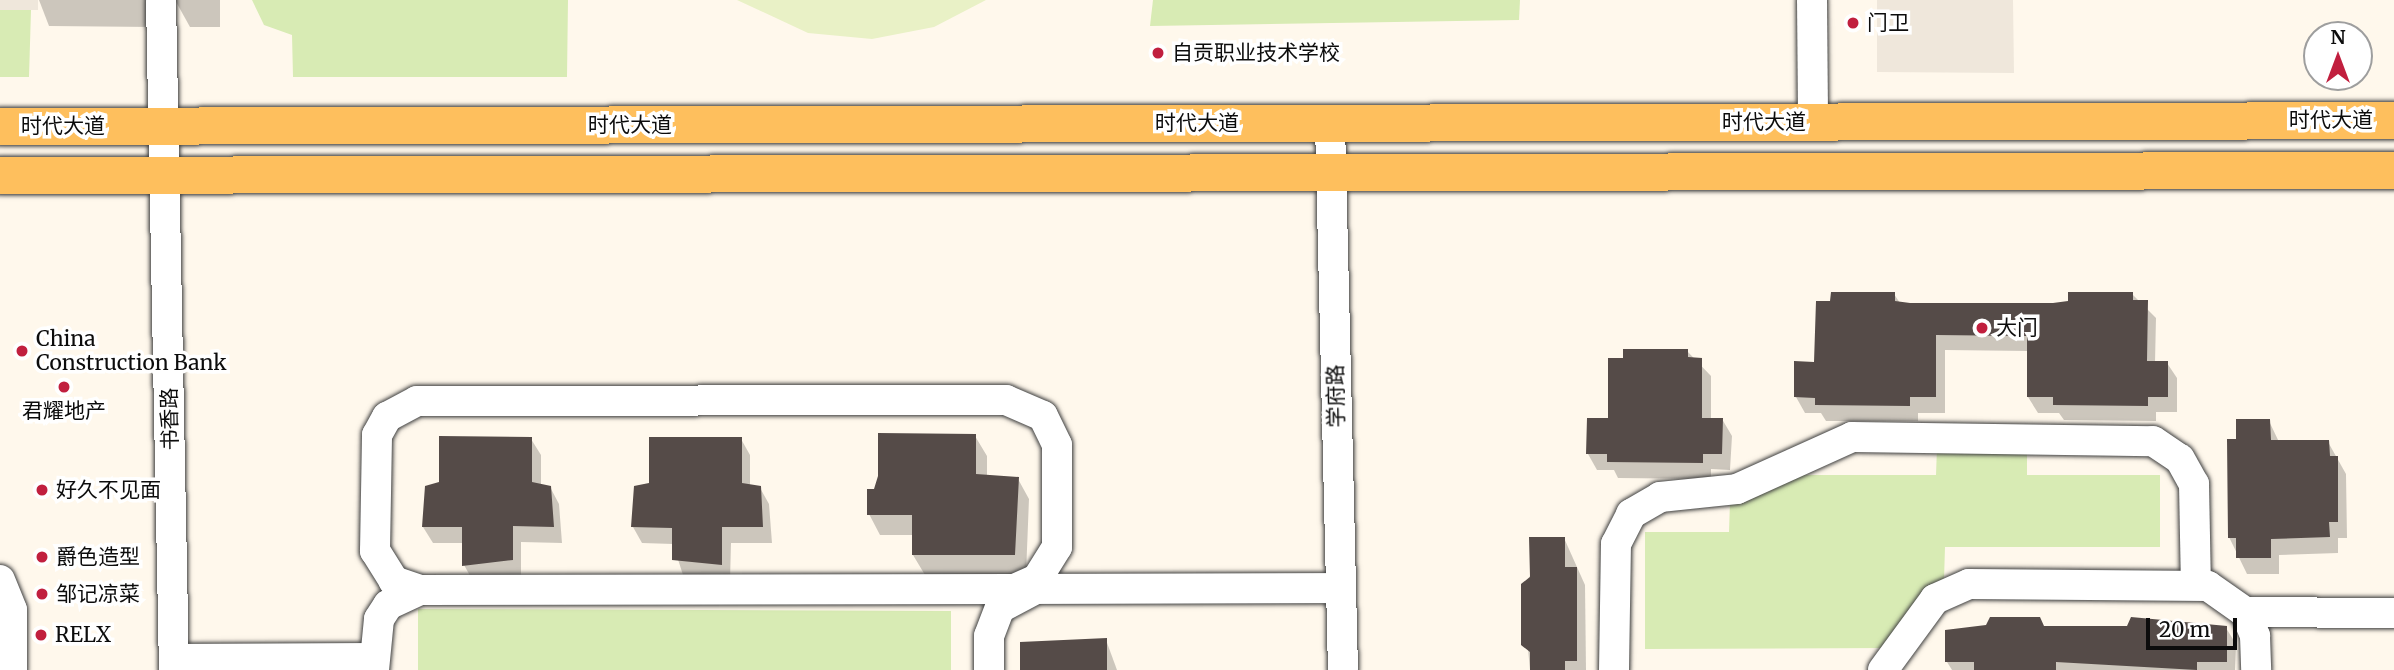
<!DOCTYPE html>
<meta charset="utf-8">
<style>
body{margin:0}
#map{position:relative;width:2394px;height:670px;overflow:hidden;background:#fff8ec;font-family:Merriweather,"Noto Sans SC",serif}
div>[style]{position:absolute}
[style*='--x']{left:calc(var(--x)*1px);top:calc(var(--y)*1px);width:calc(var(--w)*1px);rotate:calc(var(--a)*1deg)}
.green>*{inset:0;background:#d8ebb4}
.pitch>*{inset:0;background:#e9f1c6}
.plaza>*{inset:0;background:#efe7db}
.shadow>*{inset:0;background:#0003}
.building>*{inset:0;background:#554b48}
.roads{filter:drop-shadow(0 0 2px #3f3f3f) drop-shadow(0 0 2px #3f3f3f)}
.minor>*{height:30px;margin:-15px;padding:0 15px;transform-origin:15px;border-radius:15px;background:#fff}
.major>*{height:37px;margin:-18.5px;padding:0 18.5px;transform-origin:18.5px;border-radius:18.5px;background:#febf5d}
.dots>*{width:19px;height:19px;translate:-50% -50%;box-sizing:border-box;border:4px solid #fff;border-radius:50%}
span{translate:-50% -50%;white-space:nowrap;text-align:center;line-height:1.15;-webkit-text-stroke:7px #fff;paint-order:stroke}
.poi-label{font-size:21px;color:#0c0c0c}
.left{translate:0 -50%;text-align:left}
.street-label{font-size:21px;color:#0c0c0c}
.north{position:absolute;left:2303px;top:21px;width:70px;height:70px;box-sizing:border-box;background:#fff;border:2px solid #9e9e9e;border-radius:50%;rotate:0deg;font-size:19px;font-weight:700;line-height:28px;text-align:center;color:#0c0c0c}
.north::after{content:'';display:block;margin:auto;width:24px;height:32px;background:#c11f3e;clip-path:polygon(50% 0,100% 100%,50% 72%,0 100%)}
.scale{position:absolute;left:2146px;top:618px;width:91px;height:32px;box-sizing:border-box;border:4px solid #0c0c0c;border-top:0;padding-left:9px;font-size:21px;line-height:24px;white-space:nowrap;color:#0c0c0c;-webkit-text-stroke:5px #fff;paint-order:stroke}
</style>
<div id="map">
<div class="green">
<i style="clip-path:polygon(252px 0,568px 0,567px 77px,293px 77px,292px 35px,264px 25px)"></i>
<i style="clip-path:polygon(1153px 0,1520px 0,1519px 20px,1150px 26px)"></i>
<i style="clip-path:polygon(0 10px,31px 10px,29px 77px,0 77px)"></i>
<i style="clip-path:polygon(1937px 447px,2027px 447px,2027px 475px,2160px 475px,2160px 547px,1945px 547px,1944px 580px,1889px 648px,1645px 649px,1645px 532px,1729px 532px,1730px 501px,1787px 475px,1936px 475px)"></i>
<i style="clip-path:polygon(418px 609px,951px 611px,951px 670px,418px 670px)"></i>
</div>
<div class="pitch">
<i style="clip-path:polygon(737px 0,986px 0,934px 27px,872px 39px,808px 33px)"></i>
</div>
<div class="plaza">
<i style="clip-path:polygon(0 0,38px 0,38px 10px,0 10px)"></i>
<i style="clip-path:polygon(1877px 0,2013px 0,2014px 73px,1877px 72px)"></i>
</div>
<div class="shadow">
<i style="clip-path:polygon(39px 0,168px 0,152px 27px,49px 26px)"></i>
<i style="clip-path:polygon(175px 0,220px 0,220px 27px,190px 27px)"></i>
<i style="clip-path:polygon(1894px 294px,1900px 303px,2053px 305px,2132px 294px,2156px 318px,2155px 363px,2167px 363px,2177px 378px,2177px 412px,2156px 412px,2156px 421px,2064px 420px,2059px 413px,2038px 413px,2028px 397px,2028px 351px,1945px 350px,1945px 413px,1918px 413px,1918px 421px,1826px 421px,1821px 413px,1805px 413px,1796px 397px,1816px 363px)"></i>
<i style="clip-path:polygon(1687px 351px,1711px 376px,1711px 419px,1722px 419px,1732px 436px,1730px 470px,1711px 469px,1711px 479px,1618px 478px,1614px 470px,1597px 470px,1588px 454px,1610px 420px)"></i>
<i style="clip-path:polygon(2269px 421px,2279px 442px,2328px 442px,2346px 474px,2347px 538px,2338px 538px,2338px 553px,2279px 555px,2279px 574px,2247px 574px,2229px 537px,2237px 441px)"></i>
<i style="clip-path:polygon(975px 436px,987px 456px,987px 476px,1018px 479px,1029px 499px,1026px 575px,925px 575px,913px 555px,913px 535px,880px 535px,869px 514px,876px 490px)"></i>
<i style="clip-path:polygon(531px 439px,541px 455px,541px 486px,550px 487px,559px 504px,562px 543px,521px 542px,521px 575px,473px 581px,464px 565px,464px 543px,433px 543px,423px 527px,441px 484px)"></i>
<i style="clip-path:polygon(741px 439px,750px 455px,750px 486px,760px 488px,769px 504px,772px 543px,731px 543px,730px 581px,683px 575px,673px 544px,642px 543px,633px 527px,651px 484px)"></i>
<i style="clip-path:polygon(1564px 538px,1585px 585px,1586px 670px,1530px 670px,1522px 585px)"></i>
<i style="clip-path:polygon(2132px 619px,2226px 628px,2236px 644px,2235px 670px,1952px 670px,1947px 662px,2045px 628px,2128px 628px)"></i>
<i style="clip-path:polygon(1106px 640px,1117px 670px,1022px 670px)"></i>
</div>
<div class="building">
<i style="clip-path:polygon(1831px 292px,1895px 292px,1895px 301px,1910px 303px,2053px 303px,2068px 301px,2068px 292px,2133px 292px,2133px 300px,2148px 300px,2147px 361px,2168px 361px,2168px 397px,2148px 397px,2148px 406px,2053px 405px,2053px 397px,2027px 397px,2027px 336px,1936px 335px,1936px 397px,1910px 397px,1910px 406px,1815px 405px,1815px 398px,1794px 397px,1794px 361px,1814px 362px,1816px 301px,1830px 301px)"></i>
<i style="clip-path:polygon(1623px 349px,1688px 349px,1688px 357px,1702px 358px,1702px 418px,1723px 418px,1722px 454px,1703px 454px,1703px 463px,1607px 462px,1607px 454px,1586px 454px,1587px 418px,1608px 418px,1608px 358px,1623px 358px)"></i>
<i style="clip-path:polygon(2236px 419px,2270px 419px,2271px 440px,2329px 440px,2330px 456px,2338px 456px,2338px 522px,2329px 522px,2330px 537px,2271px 539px,2271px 558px,2236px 558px,2236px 538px,2228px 538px,2227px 439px,2236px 439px)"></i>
<i style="clip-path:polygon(878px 433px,976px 434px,976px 474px,1019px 477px,1015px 555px,912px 555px,912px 515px,867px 515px,867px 489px,874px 489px,878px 476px)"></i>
<i style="clip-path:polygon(439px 436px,532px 437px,532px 482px,551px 486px,554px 527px,513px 526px,513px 560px,462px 566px,462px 527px,422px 527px,425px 486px,439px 482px)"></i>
<i style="clip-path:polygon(649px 437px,742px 437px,742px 483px,761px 486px,763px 527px,722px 527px,722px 565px,672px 560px,672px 528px,631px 527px,634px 486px,649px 483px)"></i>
<i style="clip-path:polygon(1529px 537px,1565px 537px,1565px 567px,1577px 567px,1577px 661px,1565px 661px,1565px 670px,1530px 670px,1530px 652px,1521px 645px,1521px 584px,1530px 577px)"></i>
<i style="clip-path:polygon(1990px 617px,2040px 617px,2044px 626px,2127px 626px,2131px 617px,2227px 626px,2227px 662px,2197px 662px,2197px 670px,2056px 662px,2056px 670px,1974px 670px,1974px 662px,1945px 662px,1945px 630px,1986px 625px)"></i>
<i style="clip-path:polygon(1107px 638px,1107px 670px,1020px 670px,1020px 642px)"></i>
</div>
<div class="roads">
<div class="minor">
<i style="--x:161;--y:0;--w:670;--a:88.89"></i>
<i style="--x:1812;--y:0;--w:122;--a:89.5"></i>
<i style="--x:1330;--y:123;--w:547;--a:88.64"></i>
<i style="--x:1006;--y:400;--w:40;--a:23.4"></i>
<i style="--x:1043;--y:416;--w:32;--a:64"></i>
<i style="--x:1057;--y:445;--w:102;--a:90"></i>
<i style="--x:1057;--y:547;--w:38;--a:122"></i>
<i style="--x:1037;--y:579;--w:24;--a:156"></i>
<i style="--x:1015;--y:589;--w:595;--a:179.9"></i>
<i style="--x:420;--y:590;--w:28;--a:-161"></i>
<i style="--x:394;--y:581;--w:36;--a:-122"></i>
<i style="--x:375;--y:551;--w:116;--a:-89"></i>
<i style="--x:377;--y:435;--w:21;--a:-61"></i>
<i style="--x:387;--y:417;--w:34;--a:-28"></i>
<i style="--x:417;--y:401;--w:589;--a:-0.1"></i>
<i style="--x:0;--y:580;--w:32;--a:68"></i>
<i style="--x:12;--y:610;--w:60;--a:90"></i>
<i style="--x:2245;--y:612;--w:149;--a:0.4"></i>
<i style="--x:174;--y:659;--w:200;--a:-0.3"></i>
<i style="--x:374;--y:670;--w:51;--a:-84.4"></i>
<i style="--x:379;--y:619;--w:17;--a:-57"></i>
<i style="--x:388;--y:605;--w:35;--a:-25"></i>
<i style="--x:989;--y:670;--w:34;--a:-90"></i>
<i style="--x:989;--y:636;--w:30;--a:-69"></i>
<i style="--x:1000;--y:608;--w:40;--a:-28"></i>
<i style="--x:1035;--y:589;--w:306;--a:-0.2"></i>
<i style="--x:1614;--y:670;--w:126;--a:-89.1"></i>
<i style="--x:1616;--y:544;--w:34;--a:-63"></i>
<i style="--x:1631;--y:514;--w:34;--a:-30"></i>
<i style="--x:1660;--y:497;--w:77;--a:-5.9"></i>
<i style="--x:1737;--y:489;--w:126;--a:-24.3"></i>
<i style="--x:1852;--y:437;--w:301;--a:0.8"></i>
<i style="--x:2153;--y:441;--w:32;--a:34"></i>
<i style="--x:2180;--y:459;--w:29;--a:61"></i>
<i style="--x:2194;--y:484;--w:100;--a:88.9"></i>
<i style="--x:1883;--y:670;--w:88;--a:-53.8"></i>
<i style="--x:1935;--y:599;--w:37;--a:-24"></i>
<i style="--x:1969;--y:584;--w:239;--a:0.5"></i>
<i style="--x:2208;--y:586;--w:45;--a:35.1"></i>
<i style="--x:2245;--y:612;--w:26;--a:67"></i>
<i style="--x:2255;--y:636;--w:34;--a:88"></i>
</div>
<div class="major">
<i style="--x:0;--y:126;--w:2394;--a:-0.14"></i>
<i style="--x:0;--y:175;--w:2394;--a:-0.12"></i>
</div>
</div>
<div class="dots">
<i style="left:1853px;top:23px;background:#c11f3e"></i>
<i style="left:1158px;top:53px;background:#c11f3e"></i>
<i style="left:1982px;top:328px;background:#c11f3e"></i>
<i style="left:22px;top:351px;background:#c11f3e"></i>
<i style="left:64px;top:387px;background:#c11f3e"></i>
<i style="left:42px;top:490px;background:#c11f3e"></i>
<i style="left:42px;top:557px;background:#c11f3e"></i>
<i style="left:42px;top:594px;background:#c11f3e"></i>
<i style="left:41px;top:635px;background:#c11f3e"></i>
</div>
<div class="poi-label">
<span class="left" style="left:1867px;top:23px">门卫</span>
<span class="left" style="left:1172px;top:53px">自贡职业技术学校</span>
<span class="left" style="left:1996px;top:328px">大门</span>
<span class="left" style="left:36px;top:351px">China<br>Construction Bank</span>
<span style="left:64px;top:411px">君耀地产</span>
<span class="left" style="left:56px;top:490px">好久不见面</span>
<span class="left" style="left:56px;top:557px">爵色造型</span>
<span class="left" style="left:56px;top:594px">邹记凉菜</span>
<span class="left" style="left:55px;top:635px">RELX</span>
</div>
<div class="street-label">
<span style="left:2331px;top:120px">时代大道</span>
<span style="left:1764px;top:122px">时代大道</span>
<span style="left:1197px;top:123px">时代大道</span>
<span style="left:630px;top:125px">时代大道</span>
<span style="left:63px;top:126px">时代大道</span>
<span style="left:1336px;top:396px;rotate:-91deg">学府路</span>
<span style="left:170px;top:419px;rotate:-91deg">书香路</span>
</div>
<div class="north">N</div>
<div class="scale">20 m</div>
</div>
